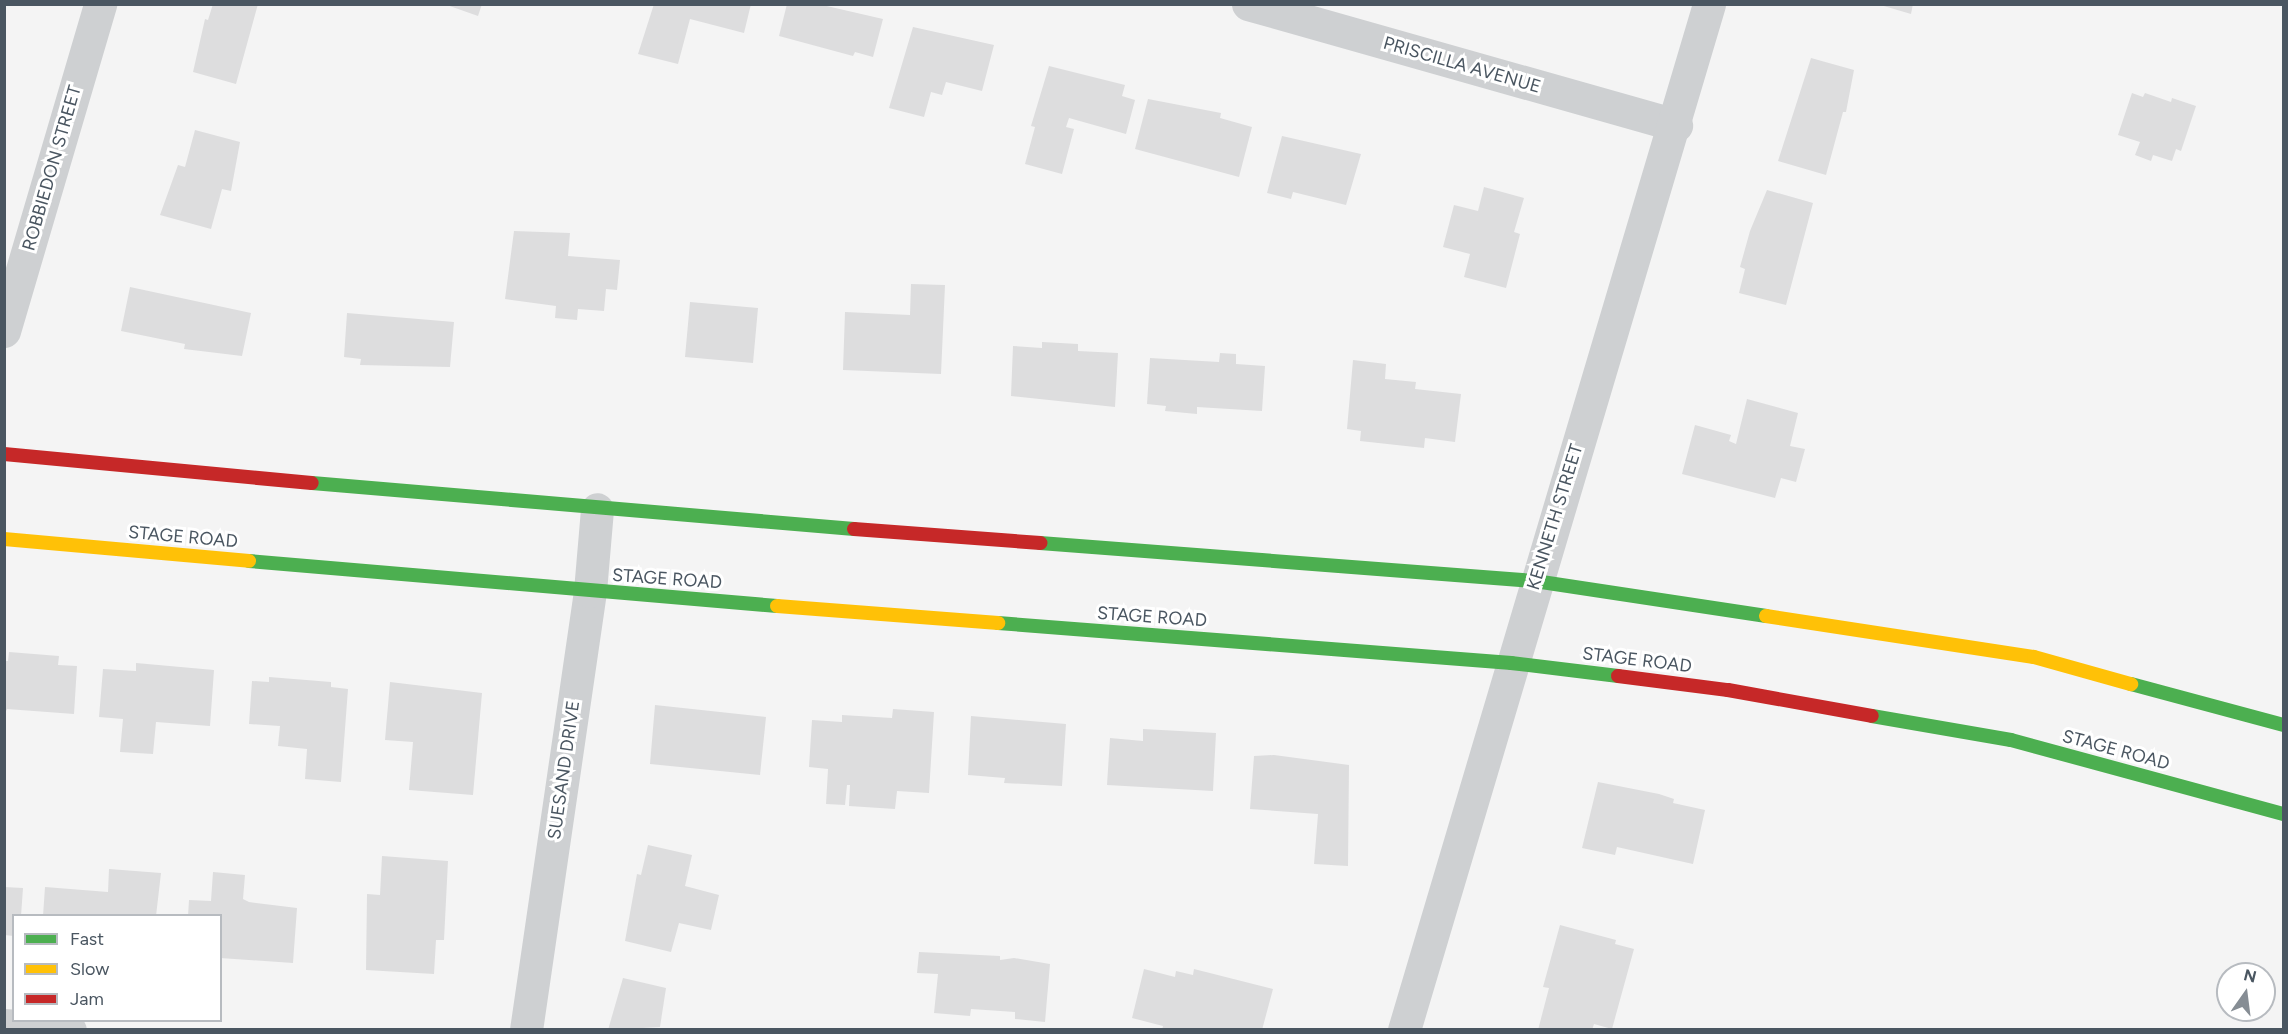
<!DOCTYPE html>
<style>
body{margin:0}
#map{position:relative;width:2288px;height:1034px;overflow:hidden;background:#f4f4f4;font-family:Figtree,sans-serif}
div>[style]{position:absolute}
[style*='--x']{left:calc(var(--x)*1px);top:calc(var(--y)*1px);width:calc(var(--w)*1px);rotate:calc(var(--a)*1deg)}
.building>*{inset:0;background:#ddddde}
.street>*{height:33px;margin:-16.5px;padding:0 16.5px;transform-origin:16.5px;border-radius:16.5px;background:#ced0d2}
.fast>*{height:14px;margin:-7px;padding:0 7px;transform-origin:7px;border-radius:7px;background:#4caf50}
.slow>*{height:14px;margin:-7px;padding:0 7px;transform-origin:7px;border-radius:7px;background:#ffc107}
.jam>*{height:14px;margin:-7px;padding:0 7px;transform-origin:7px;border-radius:7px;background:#c62828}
span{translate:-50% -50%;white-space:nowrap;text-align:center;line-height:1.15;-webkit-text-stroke:6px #fff;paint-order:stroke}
.street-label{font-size:18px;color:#4a5661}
.frame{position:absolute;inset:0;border:6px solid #4a5661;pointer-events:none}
.legend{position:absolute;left:12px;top:914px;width:210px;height:108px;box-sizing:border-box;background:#fff;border:2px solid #b7bbc0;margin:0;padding:8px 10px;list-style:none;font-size:18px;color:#4a5661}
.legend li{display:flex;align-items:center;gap:12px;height:30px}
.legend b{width:30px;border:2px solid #b7bbc0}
.north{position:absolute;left:2216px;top:962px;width:60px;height:60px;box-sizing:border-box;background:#fff;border:2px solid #b7bbc0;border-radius:50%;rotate:14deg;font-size:16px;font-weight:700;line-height:24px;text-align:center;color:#4a5661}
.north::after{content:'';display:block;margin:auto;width:21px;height:27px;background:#868d94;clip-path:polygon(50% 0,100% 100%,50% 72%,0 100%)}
</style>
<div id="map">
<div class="building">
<i style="clip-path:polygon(213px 4px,258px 4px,236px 84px,193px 72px,205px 19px,208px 20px)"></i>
<i style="clip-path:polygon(444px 4px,482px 4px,478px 16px)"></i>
<i style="clip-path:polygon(751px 4px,744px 33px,690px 19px,678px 64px,638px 54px,654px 4px)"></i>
<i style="clip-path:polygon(787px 4px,818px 4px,883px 19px,873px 57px,855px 52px,853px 56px,779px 36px)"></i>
<i style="clip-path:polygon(1877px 4px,1913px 4px,1911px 14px)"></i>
<i style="clip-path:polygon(913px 27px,994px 45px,982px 91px,946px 82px,942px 95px,931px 92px,924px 117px,889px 108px)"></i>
<i style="clip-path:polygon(1811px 58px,1854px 70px,1846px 112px,1843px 112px,1826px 175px,1778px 161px)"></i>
<i style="clip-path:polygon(1049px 66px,1125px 85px,1122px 96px,1135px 100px,1126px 134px,1069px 118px,1066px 127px,1074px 129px,1062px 174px,1025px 164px,1035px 127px,1031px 126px)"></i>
<i style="clip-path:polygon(2132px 93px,2143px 97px,2145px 93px,2171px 102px,2172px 98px,2196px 106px,2181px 151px,2176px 149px,2172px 161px,2153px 155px,2151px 161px,2135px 155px,2140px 142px,2118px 135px)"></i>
<i style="clip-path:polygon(1148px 99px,1221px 113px,1220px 118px,1252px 127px,1239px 177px,1135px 149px)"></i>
<i style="clip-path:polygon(195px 130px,240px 142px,231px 191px,222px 189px,211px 229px,160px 215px,178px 165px,185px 167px)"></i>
<i style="clip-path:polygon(1282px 136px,1361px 154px,1346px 205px,1293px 192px,1291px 199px,1267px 193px)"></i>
<i style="clip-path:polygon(1484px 187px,1524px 198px,1514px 232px,1520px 234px,1506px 288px,1464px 277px,1470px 254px,1443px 247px,1454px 205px,1478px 211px)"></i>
<i style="clip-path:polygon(1767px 190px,1813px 203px,1786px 305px,1739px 293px,1745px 269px,1740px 267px,1750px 231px)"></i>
<i style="clip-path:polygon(514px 231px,570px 233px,568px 256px,620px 260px,617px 290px,606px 289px,604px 311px,578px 309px,577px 320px,555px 318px,556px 306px,505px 299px)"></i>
<i style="clip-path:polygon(911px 284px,945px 285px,941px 374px,843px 370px,845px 312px,910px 315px)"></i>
<i style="clip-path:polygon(130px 287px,251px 313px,242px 356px,184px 349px,185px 344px,121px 331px)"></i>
<i style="clip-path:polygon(690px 302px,758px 308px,753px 363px,685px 357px)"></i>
<i style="clip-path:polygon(347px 313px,454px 322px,450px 367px,360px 365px,361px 359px,344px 357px)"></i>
<i style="clip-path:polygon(1042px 342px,1078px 344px,1078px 351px,1118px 353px,1115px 407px,1011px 396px,1013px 346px,1042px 348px)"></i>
<i style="clip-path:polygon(1220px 353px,1236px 354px,1236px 364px,1265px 366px,1262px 411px,1197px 407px,1197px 414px,1165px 411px,1166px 406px,1147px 404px,1150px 358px,1219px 362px)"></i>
<i style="clip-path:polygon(1353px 360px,1386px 364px,1385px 379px,1416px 382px,1415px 389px,1461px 394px,1455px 442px,1425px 438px,1424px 448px,1360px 441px,1361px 431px,1347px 429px)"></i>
<i style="clip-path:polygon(1747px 399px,1798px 413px,1790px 446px,1805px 449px,1796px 482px,1781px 478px,1775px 498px,1682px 474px,1695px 425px,1731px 435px,1729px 441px,1736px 444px)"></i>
<i style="clip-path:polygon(9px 652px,59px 656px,58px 665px,77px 666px,74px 714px,7px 709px,4px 715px,4px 661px,8px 661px)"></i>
<i style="clip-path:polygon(136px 663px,214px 670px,210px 726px,156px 722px,153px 754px,120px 752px,123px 719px,99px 717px,103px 669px,136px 671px)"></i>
<i style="clip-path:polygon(269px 677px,331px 682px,331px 687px,348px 689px,341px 782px,305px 779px,307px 749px,278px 746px,280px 726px,249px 724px,252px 681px,269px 682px)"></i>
<i style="clip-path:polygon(390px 682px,482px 693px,473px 795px,409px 790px,413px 742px,385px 740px)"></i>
<i style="clip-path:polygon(655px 705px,766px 717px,760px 775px,650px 764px)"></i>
<i style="clip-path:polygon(893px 709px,934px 712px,929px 793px,897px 791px,895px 809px,849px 806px,850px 785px,847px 785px,845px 805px,826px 804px,828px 769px,809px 767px,812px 720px,842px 722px,842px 715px,892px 718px)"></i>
<i style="clip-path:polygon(971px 716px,1066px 724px,1062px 786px,1004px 783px,1005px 778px,968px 775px)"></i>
<i style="clip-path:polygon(1143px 729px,1216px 733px,1213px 791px,1107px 785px,1110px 738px,1143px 741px)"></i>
<i style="clip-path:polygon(1274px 755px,1349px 765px,1348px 866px,1314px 864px,1318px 814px,1250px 809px,1254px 756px)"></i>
<i style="clip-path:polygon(1598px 782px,1659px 794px,1674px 799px,1673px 803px,1705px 810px,1693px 864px,1617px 847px,1615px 855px,1582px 848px)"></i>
<i style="clip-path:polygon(648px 845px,692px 855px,685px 886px,719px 895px,711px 930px,679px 923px,671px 952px,625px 941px,637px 874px,641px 875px)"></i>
<i style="clip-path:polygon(382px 856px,448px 861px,444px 940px,436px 940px,434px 974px,366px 970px,367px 894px,380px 895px)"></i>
<i style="clip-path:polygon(109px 869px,161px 873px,156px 916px,43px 916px,45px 887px,108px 892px)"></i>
<i style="clip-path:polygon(213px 872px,245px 875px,243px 899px,249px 902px,297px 908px,293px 963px,220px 958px,220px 916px,188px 916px,189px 900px,211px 901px)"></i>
<i style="clip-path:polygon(4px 887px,23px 888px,21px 916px,14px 916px,14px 936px,4px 935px)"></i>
<i style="clip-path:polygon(1560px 925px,1616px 940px,1615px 944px,1634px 949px,1612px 1029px,1594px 1024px,1592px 1030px,1538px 1030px,1549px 988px,1543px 987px)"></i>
<i style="clip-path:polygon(919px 952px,1000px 956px,1000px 960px,1014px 958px,1050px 964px,1045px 1022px,1015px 1019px,1015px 1012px,971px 1009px,970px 1016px,934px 1013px,938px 974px,917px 973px)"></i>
<i style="clip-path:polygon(1144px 969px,1175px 977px,1176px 971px,1193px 975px,1194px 969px,1273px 989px,1262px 1030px,1162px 1030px,1163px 1026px,1132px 1018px)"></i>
<i style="clip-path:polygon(623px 978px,666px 988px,660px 1027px,608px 1030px)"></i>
</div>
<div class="street">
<i style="--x:1248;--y:4;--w:445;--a:15.8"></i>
<i style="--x:4;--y:331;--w:341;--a:-73.6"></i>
<i style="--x:4;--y:1025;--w:66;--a:4.3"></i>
<i style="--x:526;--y:1030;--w:444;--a:-81.7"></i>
<i style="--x:590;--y:591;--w:82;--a:-85.1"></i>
<i style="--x:1404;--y:1030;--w:1070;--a:-73.44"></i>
</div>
<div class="fast">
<i style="--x:312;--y:483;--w:544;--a:4.85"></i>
<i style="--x:1040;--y:543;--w:496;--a:4.4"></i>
<i style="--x:1535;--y:581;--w:234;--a:8.6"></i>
<i style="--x:249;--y:561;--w:530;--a:4.87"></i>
<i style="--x:998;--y:623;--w:515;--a:4.46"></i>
<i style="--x:1511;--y:663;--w:108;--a:6.9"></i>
<i style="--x:2131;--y:684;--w:158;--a:15"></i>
<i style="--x:1872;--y:716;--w:141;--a:9.8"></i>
<i style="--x:2011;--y:740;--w:283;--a:15.2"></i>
</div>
<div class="slow">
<i style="--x:4;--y:539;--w:246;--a:5.1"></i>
<i style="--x:777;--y:606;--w:222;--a:4.4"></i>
<i style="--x:1766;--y:616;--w:271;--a:8.7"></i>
<i style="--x:2034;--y:657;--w:101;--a:15.6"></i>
</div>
<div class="jam">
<i style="--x:4;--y:454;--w:309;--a:5.4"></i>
<i style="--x:854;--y:529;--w:187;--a:4.3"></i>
<i style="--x:1618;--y:676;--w:111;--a:7.3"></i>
<i style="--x:1728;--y:690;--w:146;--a:10.2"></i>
</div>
<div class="street-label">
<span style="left:1462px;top:65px;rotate:16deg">PRISCILLA AVENUE</span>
<span style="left:52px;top:168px;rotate:-74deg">ROBBIEDON STREET</span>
<span style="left:1555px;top:517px;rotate:-73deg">KENNETH STREET</span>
<span style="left:183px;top:537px;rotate:5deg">STAGE ROAD</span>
<span style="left:667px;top:579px;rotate:4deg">STAGE ROAD</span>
<span style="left:1152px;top:617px;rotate:4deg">STAGE ROAD</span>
<span style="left:1637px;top:660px;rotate:7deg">STAGE ROAD</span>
<span style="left:2116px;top:750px;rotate:15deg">STAGE ROAD</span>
<span style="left:564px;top:770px;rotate:-82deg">SUESAND DRIVE</span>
</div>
<div class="frame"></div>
<ul class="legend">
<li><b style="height:8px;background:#4caf50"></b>Fast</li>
<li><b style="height:8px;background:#ffc107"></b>Slow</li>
<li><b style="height:8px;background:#c62828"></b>Jam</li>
</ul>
<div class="north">N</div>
</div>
